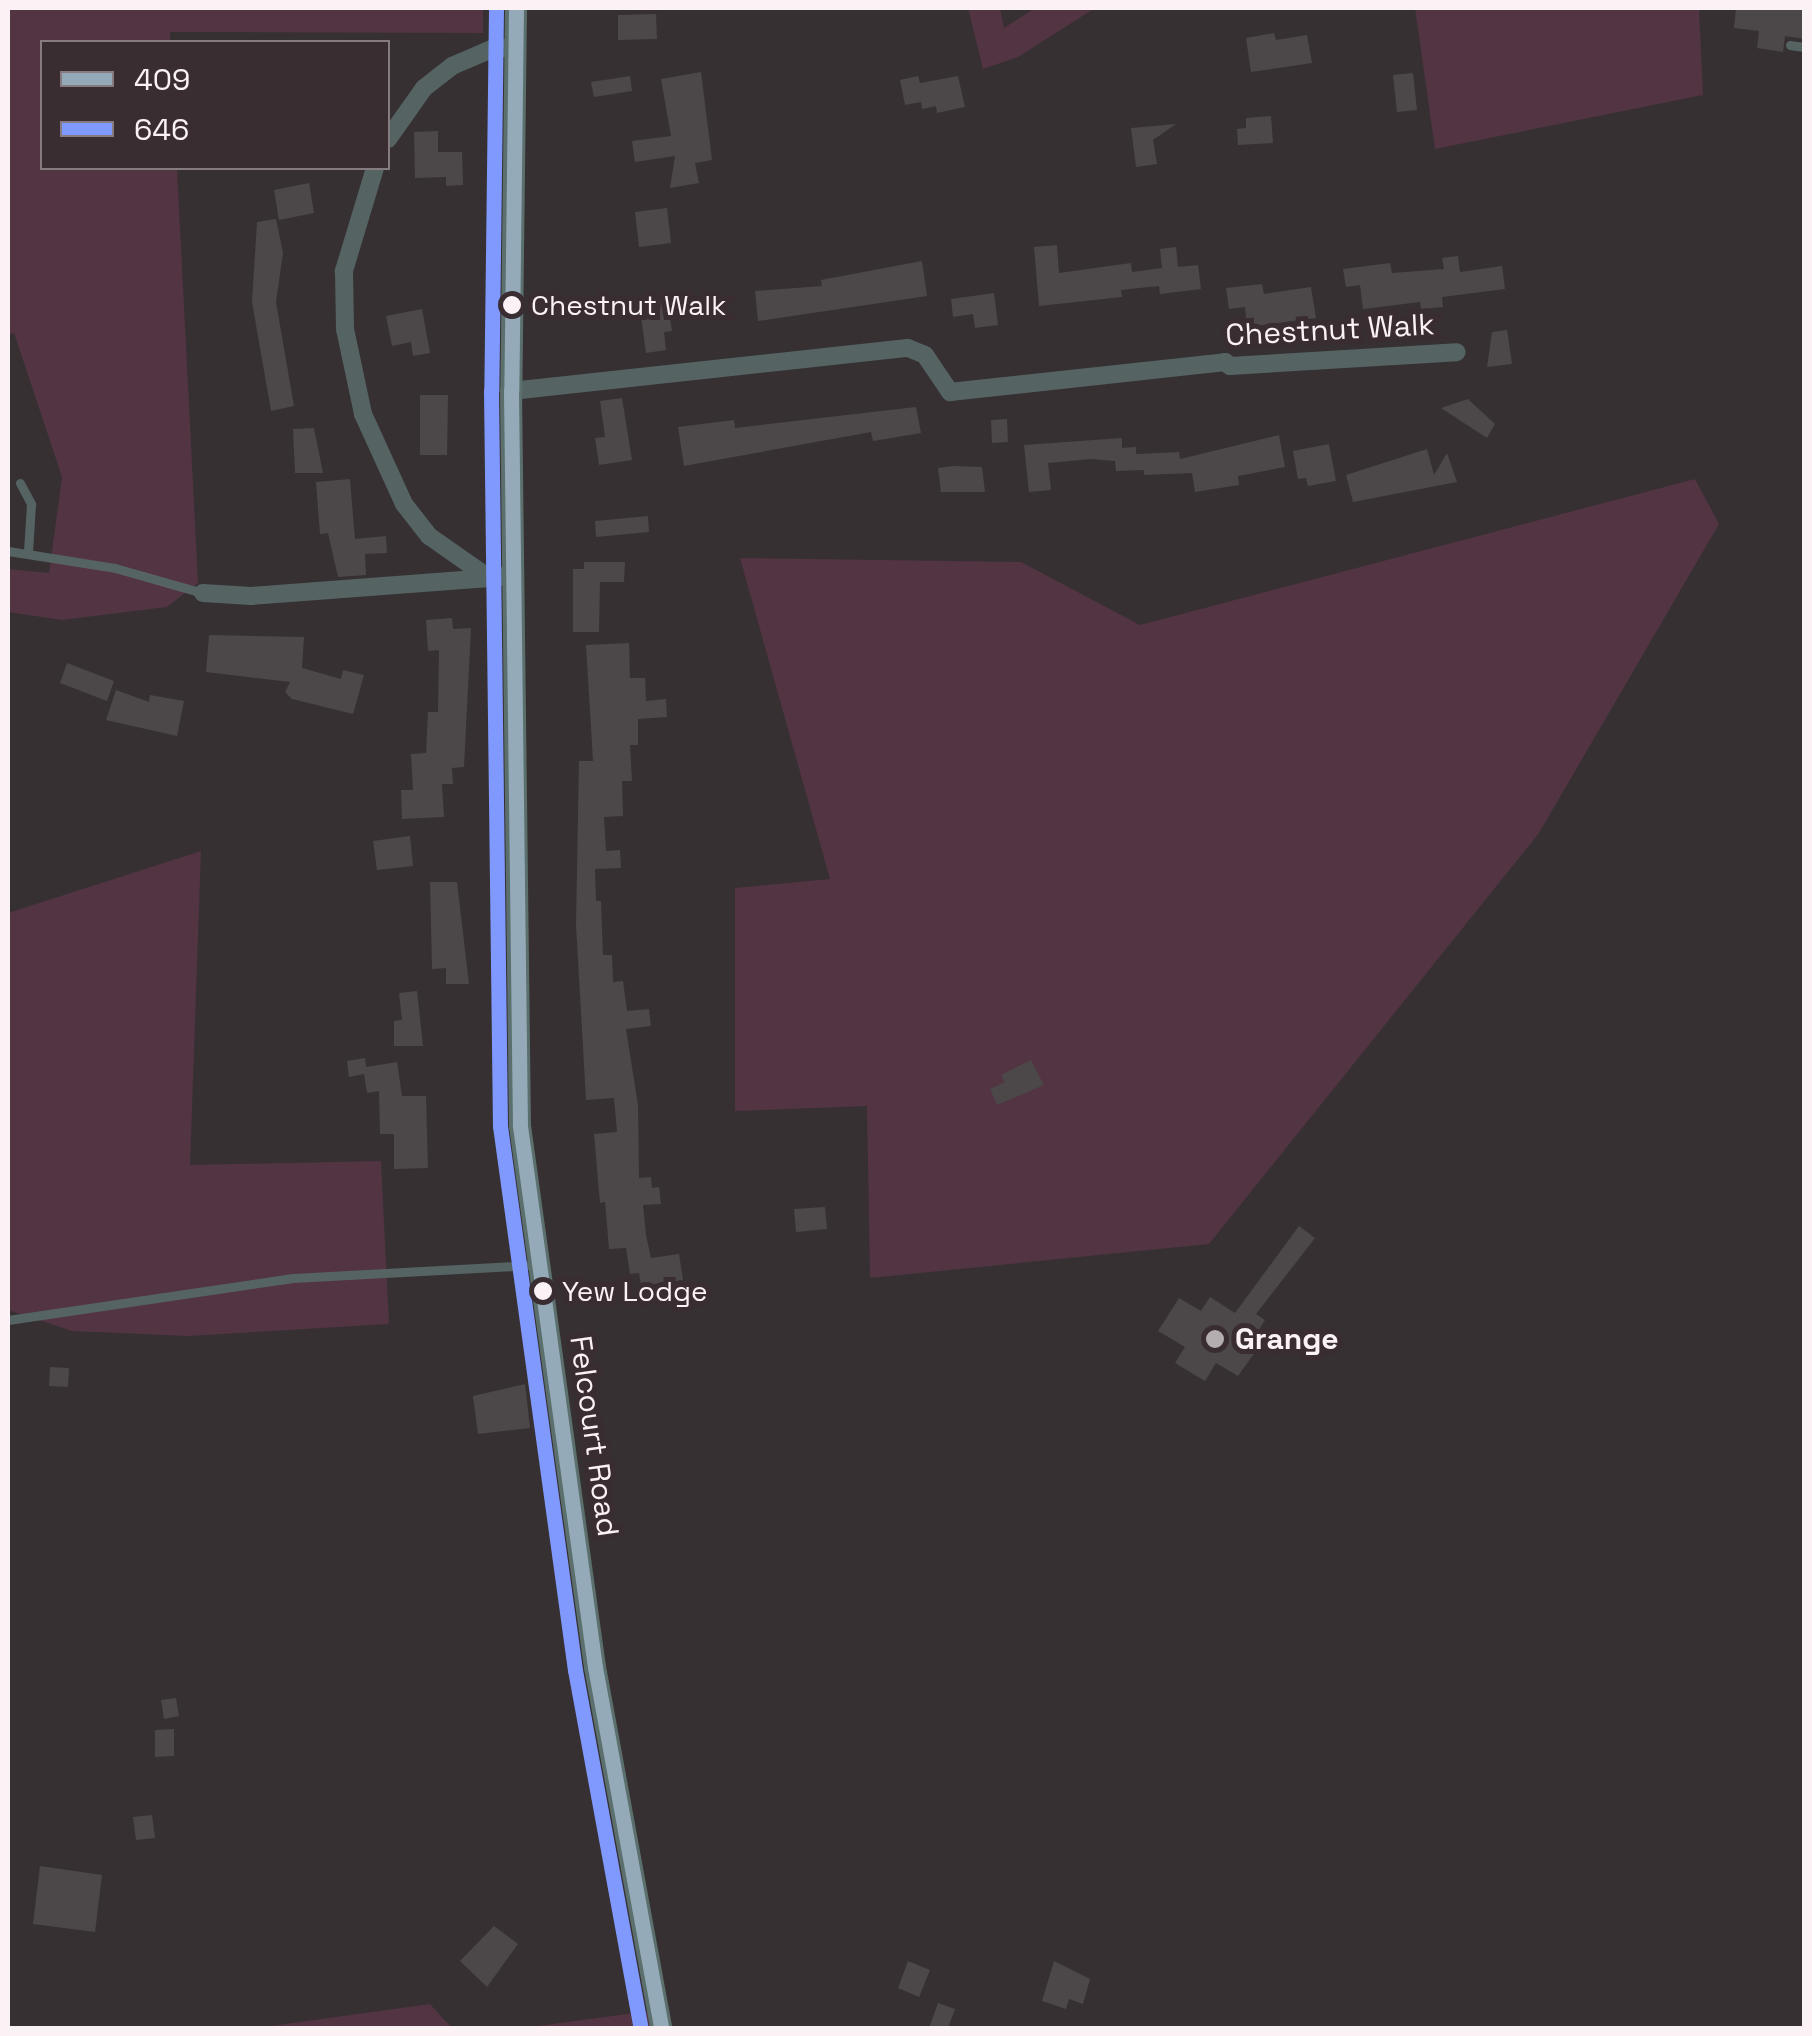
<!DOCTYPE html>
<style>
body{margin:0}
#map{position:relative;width:1812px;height:2036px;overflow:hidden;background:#363033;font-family:"Space Grotesk",sans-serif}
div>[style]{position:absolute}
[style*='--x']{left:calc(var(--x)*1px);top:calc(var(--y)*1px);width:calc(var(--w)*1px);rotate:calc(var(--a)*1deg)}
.green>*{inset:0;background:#523442}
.building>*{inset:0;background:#4c4749}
.lane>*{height:9px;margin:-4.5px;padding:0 4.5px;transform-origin:4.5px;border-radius:4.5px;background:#556463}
.street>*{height:18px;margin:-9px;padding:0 9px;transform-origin:9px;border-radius:9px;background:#556463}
.secondary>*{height:22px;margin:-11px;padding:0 11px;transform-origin:11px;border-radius:11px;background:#5b6f6d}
.bus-1>*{height:15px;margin:-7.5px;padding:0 7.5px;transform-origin:7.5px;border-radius:7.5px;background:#94aab8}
.bus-2>*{height:15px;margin:-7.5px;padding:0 7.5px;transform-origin:7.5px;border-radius:7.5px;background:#8099ff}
.dots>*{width:28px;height:28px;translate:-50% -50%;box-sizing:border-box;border:5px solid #392d32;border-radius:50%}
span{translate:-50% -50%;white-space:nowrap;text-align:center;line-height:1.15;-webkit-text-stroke:10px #392d32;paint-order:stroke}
.bus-label{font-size:28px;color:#faf2f5}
.left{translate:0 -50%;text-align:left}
.street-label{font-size:30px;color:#faf2f5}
.poi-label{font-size:30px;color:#faf2f5;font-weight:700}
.frame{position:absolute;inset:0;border:10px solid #faf2f5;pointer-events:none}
.legend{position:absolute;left:40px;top:40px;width:350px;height:130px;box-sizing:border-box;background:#392d32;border:2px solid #867c80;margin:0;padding:12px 18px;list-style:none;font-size:30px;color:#faf2f5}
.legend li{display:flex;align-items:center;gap:20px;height:50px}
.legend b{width:50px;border:2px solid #867c80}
</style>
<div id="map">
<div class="green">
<i style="clip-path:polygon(8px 8px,483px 8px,483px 33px,170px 32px,170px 42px,42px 42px,42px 168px,177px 168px,198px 583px,167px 607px,62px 620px,8px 612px,8px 569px,49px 573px,62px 477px,14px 333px,8px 335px)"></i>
<i style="clip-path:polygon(968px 8px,1000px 8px,1004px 28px,1035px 8px,1095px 8px,1018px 57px,983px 69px)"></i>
<i style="clip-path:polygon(1415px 8px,1699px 8px,1703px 95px,1435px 149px)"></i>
<i style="clip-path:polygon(1695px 479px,1719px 524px,1539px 833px,1209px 1244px,870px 1278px,867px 1106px,735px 1111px,735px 888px,830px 879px,740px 558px,1021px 562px,1140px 625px)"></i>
<i style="clip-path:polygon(201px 851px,190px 1165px,381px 1161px,389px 1324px,188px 1336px,72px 1331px,8px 1310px,8px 913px)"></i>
<i style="clip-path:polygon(430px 2004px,452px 2028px,256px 2028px)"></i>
<i style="clip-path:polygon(657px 2010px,661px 2028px,523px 2028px)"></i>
</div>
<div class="building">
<i style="clip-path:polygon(1736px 8px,1804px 9px,1804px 39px,1785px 36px,1783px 52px,1757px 48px,1759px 31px,1734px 28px)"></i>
<i style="clip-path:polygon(656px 14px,657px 39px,618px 40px,618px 15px)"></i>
<i style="clip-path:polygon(1274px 33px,1276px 40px,1307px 35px,1312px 63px,1251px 72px,1246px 38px)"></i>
<i style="clip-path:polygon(701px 72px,712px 160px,695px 163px,699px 183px,670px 188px,675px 156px,635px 162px,632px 141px,671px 136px,661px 79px)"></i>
<i style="clip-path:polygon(1413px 73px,1417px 110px,1397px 112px,1393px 75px)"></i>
<i style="clip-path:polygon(630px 76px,632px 91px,594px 97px,591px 82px)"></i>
<i style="clip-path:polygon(918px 76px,920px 83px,958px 76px,965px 107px,937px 113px,936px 106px,922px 109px,921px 102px,905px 105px,900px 80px)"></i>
<i style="clip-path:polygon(1271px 116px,1273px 143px,1238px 145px,1237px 129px,1246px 128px,1246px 118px)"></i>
<i style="clip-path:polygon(1176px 124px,1153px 140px,1157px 164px,1136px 167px,1131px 128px)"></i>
<i style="clip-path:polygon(438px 131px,438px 152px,462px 152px,463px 185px,446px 186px,446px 177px,415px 178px,414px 132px)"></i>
<i style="clip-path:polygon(309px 183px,314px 213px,279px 220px,274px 190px)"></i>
<i style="clip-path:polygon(667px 208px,671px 243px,639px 247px,635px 212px)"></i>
<i style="clip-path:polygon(276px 219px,283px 253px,276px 302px,294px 406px,271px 411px,252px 302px,257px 222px)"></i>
<i style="clip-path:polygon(1057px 245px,1059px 273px,1131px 263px,1132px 272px,1162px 268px,1160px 249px,1176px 247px,1178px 267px,1198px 265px,1201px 289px,1160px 294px,1159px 286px,1121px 290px,1122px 297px,1039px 306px,1034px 247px)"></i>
<i style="clip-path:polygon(1458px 256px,1460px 272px,1502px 266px,1505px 289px,1442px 297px,1443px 307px,1421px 309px,1420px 302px,1363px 309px,1360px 285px,1346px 287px,1343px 269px,1390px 263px,1392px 273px,1444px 269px,1442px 258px)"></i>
<i style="clip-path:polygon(922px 261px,927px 296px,758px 321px,755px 291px,822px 286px,821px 280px)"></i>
<i style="clip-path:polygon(1262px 284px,1264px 294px,1311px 287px,1316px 318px,1247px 327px,1245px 307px,1229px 309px,1226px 288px)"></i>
<i style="clip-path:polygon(994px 293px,998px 325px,975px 328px,973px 314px,953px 317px,951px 299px)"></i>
<i style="clip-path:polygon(667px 298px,672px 331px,664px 332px,666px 350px,646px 353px,639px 302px)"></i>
<i style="clip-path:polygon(422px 309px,430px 353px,413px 356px,411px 342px,392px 346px,386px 316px)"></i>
<i style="clip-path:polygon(1507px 330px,1512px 364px,1487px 367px,1492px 332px)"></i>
<i style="clip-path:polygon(420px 395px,448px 395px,447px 455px,420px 455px)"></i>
<i style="clip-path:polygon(622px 398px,632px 460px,599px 465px,595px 438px,605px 437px,600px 401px)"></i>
<i style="clip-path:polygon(1468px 399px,1495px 424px,1487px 438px,1441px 408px)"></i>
<i style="clip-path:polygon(916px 407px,921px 433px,873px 441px,871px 432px,684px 466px,678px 427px,734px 420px,735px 428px)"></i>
<i style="clip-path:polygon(1007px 419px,1008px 442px,992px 443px,991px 420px)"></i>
<i style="clip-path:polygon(314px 428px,323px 473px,295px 473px,293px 429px)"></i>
<i style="clip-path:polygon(1279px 435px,1285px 467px,1238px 476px,1239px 485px,1195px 492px,1192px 473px,1144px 475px,1144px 470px,1116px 471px,1115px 461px,1091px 459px,1048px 463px,1051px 490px,1029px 492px,1024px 445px,1122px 438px,1122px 448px,1136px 447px,1136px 454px,1179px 452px,1180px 459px)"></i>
<i style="clip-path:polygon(1329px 444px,1336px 481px,1308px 486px,1306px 478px,1298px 479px,1293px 451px)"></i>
<i style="clip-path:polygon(1427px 449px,1434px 475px,1447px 453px,1457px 482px,1353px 502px,1346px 475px)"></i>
<i style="clip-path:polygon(953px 466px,982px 467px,985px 492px,941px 492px,938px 468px)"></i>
<i style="clip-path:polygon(350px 479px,355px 539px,386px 536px,387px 553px,365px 554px,366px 575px,338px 577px,328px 533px,320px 534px,316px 482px)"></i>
<i style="clip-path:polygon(648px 516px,649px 532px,596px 537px,595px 521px)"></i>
<i style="clip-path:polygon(584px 562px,625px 562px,624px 582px,600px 582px,599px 632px,573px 632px,573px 569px,584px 569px)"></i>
<i style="clip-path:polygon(452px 618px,453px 629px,471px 628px,464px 767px,452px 768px,453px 784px,442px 784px,444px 817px,402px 819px,401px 790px,413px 790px,411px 754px,426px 753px,428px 712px,438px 712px,439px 650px,428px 651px,426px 620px)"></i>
<i style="clip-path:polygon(209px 635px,304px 637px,302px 668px,341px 679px,343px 670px,364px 675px,353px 714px,292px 699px,285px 692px,290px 682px,206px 672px)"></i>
<i style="clip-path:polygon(629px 643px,630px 678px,645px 678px,646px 701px,666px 699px,667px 717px,638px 719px,638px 745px,630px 745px,632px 781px,622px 781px,623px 816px,604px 817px,606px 851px,620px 850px,621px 868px,595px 869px,596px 901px,601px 901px,603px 955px,612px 955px,613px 982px,623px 981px,627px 1011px,649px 1009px,651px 1026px,626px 1029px,638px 1105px,639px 1178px,651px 1177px,652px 1188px,659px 1187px,661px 1204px,643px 1205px,646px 1235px,651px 1258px,679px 1254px,683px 1280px,641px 1286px,639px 1273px,630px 1274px,626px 1248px,609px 1249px,605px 1202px,600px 1203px,594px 1134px,617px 1132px,614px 1098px,586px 1100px,576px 925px,579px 761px,593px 761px,586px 645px)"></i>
<i style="clip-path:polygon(67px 663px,114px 681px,107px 701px,60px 683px)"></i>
<i style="clip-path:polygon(116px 690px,149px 702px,150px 695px,184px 701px,177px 736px,106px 720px)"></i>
<i style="clip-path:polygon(410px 836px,413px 866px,377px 870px,373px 841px)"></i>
<i style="clip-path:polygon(430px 882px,457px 882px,469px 984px,446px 984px,446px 968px,432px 969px)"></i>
<i style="clip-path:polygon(417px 991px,423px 1046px,394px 1046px,394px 1021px,402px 1020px,399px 993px)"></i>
<i style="clip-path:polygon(365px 1058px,366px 1067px,397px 1062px,402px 1096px,426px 1096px,428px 1168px,394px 1169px,394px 1134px,380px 1134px,379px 1091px,367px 1093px,364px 1074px,349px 1077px,347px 1061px)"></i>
<i style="clip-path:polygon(1031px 1060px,1044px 1085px,997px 1105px,990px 1089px,1005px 1082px,1001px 1075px)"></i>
<i style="clip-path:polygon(825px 1207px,827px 1229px,796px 1232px,794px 1209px)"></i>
<i style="clip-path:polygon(1299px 1226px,1315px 1238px,1256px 1314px,1265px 1320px,1255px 1336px,1263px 1341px,1238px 1376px,1216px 1363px,1205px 1381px,1175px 1363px,1185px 1347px,1158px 1331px,1179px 1298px,1201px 1311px,1210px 1297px,1235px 1313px)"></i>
<i style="clip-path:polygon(50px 1367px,69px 1368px,68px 1387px,49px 1386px)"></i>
<i style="clip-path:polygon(525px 1384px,530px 1428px,478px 1434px,473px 1396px)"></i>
<i style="clip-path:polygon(176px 1698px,179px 1716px,164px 1719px,161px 1700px)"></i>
<i style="clip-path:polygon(174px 1729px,174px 1756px,155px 1757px,155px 1730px)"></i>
<i style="clip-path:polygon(152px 1815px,155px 1838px,136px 1840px,133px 1817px)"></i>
<i style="clip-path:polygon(40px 1866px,102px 1875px,95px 1932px,33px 1924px)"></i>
<i style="clip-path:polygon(494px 1926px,518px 1944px,487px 1987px,460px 1961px)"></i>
<i style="clip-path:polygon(908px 1961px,930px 1970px,919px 1997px,898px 1988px)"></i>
<i style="clip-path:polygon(1054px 1961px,1090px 1979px,1083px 2004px,1069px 1999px,1066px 2009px,1042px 2001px)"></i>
<i style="clip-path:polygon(938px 2003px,955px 2009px,948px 2028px,929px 2028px)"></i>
</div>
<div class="lane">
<i style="--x:1790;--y:45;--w:14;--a:8"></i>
<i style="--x:20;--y:483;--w:24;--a:62"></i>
<i style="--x:31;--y:504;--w:48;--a:93.6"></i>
<i style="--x:8;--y:551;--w:108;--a:9"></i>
<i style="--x:115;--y:568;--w:91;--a:15.9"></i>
<i style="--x:8;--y:1320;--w:288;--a:-8.4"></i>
<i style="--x:293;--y:1278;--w:243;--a:-3.1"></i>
</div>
<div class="street">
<i style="--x:388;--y:139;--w:62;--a:-54.8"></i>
<i style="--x:424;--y:88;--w:36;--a:-38"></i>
<i style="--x:452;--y:66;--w:46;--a:-23.2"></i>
<i style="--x:494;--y:48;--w:23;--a:0"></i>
<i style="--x:375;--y:168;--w:108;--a:106.8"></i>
<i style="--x:344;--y:271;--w:58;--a:89"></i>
<i style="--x:345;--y:329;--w:87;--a:78"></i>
<i style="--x:363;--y:414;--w:99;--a:65.5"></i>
<i style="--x:404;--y:504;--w:41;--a:52"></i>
<i style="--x:429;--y:536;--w:73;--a:35"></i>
<i style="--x:489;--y:578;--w:26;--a:-7"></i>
<i style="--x:511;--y:391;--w:399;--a:-6.2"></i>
<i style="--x:908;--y:348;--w:18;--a:22"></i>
<i style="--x:925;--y:355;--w:45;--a:56"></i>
<i style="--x:950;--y:392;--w:277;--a:-6.2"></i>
<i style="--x:1225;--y:362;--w:6;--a:39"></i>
<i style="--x:1230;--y:366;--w:227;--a:-3.5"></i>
<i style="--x:203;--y:593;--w:48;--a:3.6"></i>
<i style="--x:251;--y:596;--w:239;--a:-4.3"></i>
</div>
<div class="secondary">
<i style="--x:516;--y:8;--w:383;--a:90.7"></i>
<i style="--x:511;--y:391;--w:735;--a:89.3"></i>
<i style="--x:520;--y:1126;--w:546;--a:82.11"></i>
<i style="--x:595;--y:1667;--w:367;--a:79.6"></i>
</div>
<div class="bus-1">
<i style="--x:516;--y:8;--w:383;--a:90.7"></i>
<i style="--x:511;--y:391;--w:735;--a:89.3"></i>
<i style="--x:520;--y:1126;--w:546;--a:82.11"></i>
<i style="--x:595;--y:1667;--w:367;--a:79.6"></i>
</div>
<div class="bus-2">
<i style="--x:496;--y:8;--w:383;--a:90.7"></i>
<i style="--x:491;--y:391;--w:735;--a:89.3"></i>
<i style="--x:500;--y:1126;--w:549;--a:82.15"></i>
<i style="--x:575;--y:1670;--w:364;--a:79.6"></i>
</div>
<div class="dots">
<i style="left:512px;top:305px;background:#faf2f5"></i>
<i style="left:543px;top:1291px;background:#faf2f5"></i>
<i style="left:1215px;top:1339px;background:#b5aeb1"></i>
</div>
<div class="bus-label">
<span class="left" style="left:531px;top:305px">Chestnut Walk</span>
<span class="left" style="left:562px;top:1291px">Yew Lodge</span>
</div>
<div class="street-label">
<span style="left:1330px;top:330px;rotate:-3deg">Chestnut Walk</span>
<span style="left:594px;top:1436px;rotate:82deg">Felcourt Road</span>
</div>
<div class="poi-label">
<span class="left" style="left:1235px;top:1339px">Grange</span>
</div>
<div class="frame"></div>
<ul class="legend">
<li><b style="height:12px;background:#94aab8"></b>409</li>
<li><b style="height:12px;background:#8099ff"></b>646</li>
</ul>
</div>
